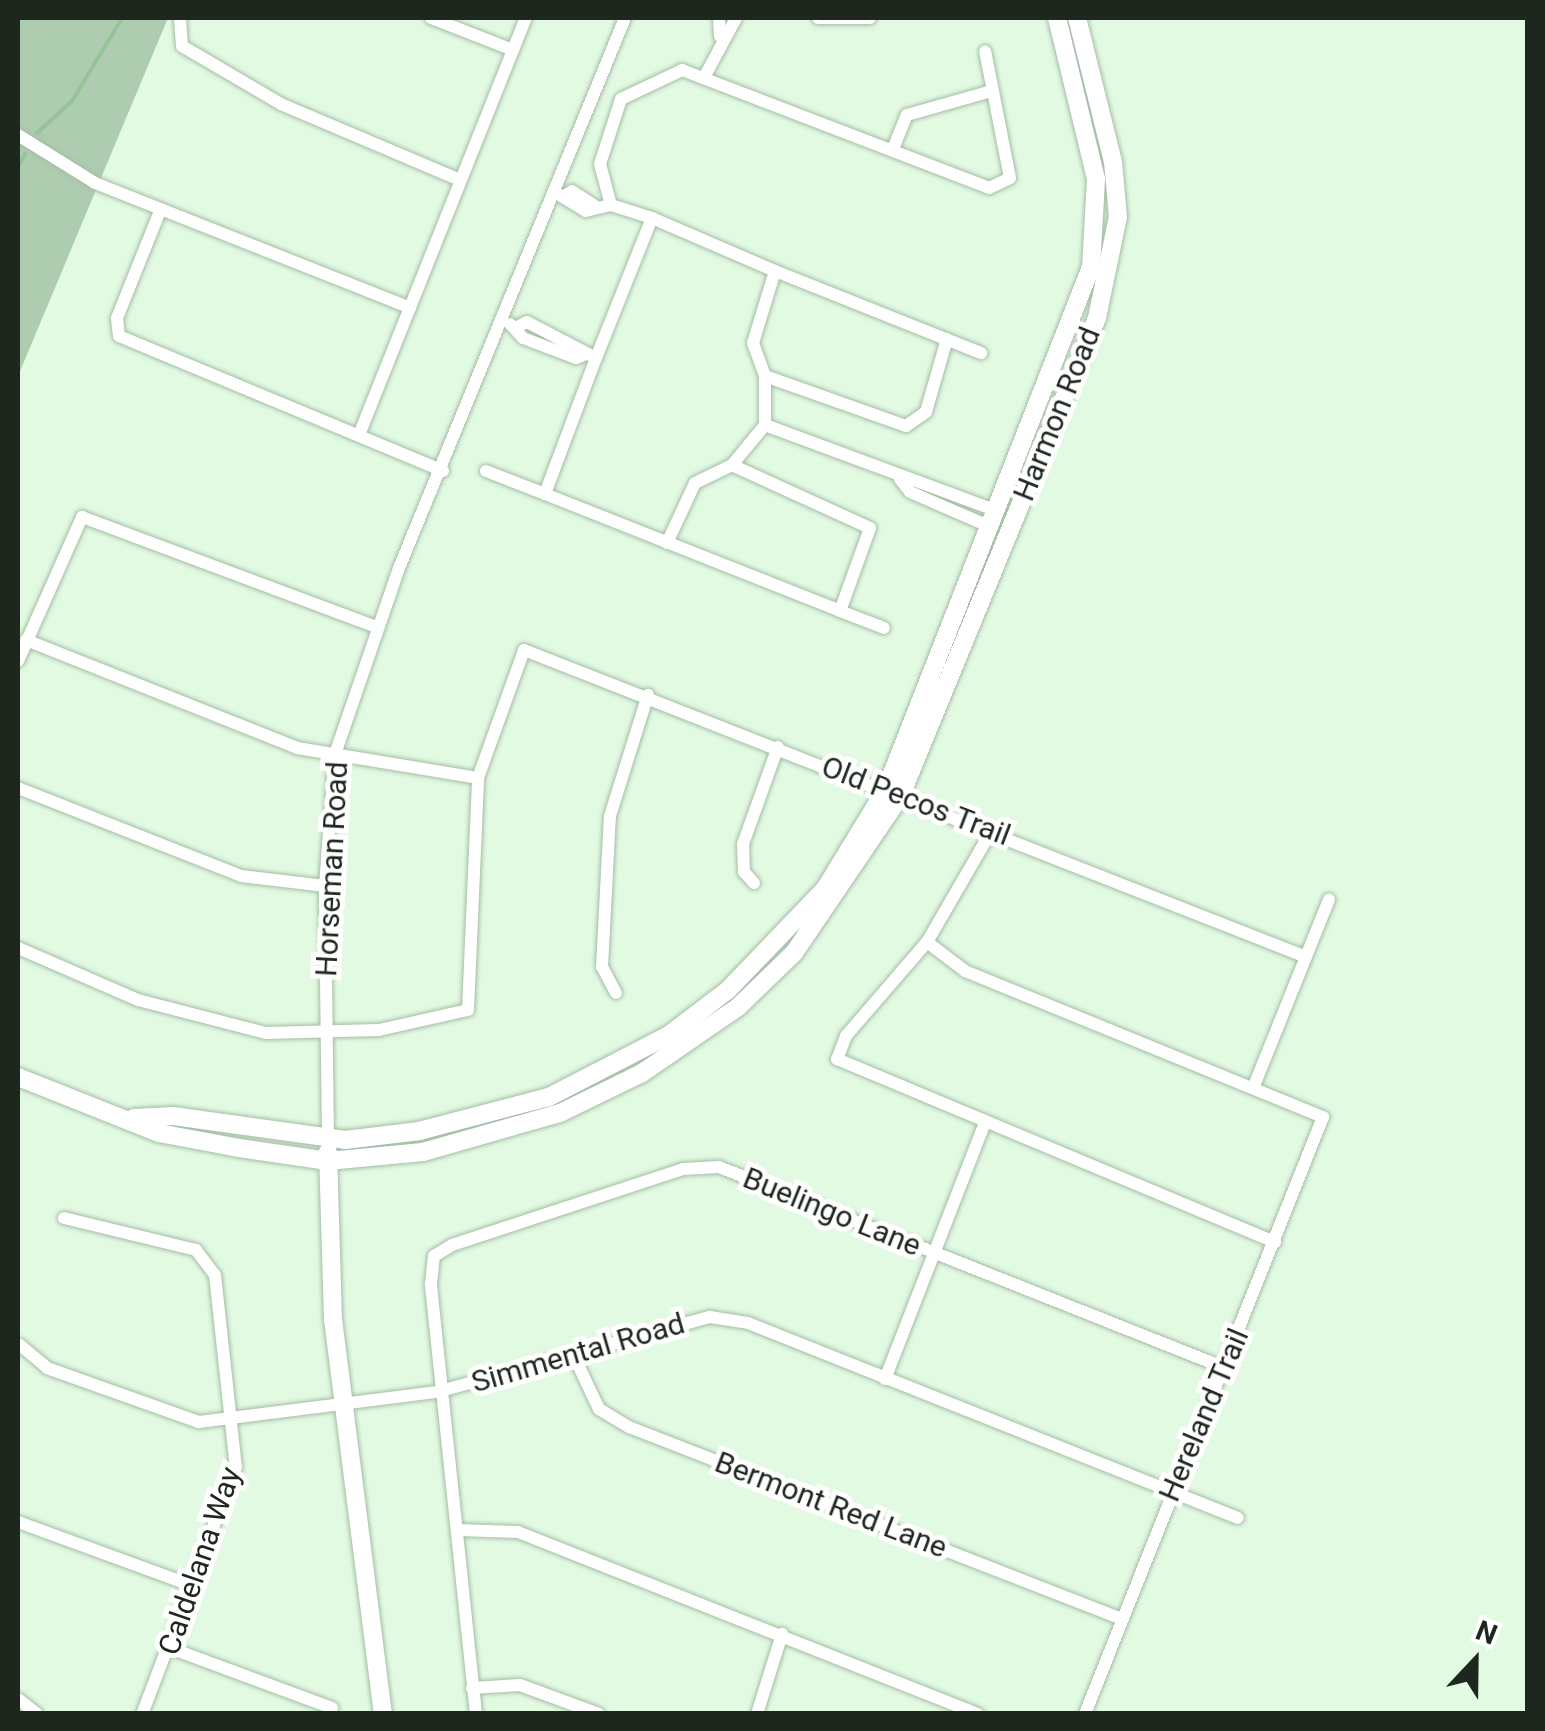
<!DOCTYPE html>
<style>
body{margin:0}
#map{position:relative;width:1545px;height:1731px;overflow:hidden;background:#e2fae2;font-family:Roboto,sans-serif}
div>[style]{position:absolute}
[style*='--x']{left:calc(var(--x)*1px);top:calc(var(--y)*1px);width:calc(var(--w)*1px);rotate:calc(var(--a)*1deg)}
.green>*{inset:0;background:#aeccaf}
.stream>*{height:4px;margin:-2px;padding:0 2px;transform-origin:2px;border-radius:2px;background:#95c597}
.roads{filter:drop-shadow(0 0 2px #a5bca5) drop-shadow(0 0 2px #a5bca5)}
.street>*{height:12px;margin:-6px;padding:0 6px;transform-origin:6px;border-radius:6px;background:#fff}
.secondary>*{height:18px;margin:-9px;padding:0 9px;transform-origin:9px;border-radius:9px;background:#fff}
span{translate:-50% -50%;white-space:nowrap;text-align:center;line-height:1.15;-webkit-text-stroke:10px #fff;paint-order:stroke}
.street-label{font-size:30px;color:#1e271e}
.frame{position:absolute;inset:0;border:20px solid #1e271e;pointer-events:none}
.north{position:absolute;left:1425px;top:1611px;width:100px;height:100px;-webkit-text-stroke:8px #fff;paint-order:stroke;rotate:22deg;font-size:28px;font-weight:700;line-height:40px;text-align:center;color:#1e271e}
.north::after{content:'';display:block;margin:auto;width:35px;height:45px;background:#1e271e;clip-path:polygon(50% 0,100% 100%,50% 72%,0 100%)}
</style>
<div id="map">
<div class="green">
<i style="clip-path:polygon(18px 18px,168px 18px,18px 376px)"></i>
</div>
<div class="stream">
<i style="--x:37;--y:133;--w:47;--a:-42.4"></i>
<i style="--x:72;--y:101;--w:97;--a:-58.9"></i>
<i style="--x:18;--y:167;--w:15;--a:-62"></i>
</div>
<div class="roads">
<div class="street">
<i style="--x:180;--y:18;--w:28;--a:86"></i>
<i style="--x:182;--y:46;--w:115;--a:30.4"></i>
<i style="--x:281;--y:104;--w:194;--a:23"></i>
<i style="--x:431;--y:18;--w:88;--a:21.3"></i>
<i style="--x:719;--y:18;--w:18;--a:87"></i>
<i style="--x:818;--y:18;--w:52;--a:0"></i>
<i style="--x:706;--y:74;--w:64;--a:-61.8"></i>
<i style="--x:18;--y:135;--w:91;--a:31.9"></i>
<i style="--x:95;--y:183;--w:339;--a:21.6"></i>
<i style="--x:893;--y:149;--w:37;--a:-68"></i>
<i style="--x:907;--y:115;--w:88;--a:-15.8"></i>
<i style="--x:564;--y:196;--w:9;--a:-32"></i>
<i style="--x:572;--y:191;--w:27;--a:33"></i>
<i style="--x:611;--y:205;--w:42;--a:-105"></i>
<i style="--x:600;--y:164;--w:68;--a:-72.1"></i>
<i style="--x:621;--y:99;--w:68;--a:-25.4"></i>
<i style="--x:682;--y:70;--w:329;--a:21"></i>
<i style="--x:989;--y:188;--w:23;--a:-25"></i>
<i style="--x:1010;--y:178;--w:129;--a:-101.1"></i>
<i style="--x:160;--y:211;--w:115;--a:111.9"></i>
<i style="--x:117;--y:318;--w:18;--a:84"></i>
<i style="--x:119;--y:336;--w:351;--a:22.6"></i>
<i style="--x:775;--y:271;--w:222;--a:21.7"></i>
<i style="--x:510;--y:324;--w:19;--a:47"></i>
<i style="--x:523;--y:338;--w:57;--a:20.7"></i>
<i style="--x:576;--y:358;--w:11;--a:-22"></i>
<i style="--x:517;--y:327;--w:11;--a:-27"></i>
<i style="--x:527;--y:322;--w:78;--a:27.6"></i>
<i style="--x:596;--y:358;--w:145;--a:110.6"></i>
<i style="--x:545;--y:494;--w:317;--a:21.6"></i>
<i style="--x:840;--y:611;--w:88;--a:-70.1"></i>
<i style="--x:870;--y:528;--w:152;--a:-155.5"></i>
<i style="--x:732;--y:465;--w:52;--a:-50.5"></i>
<i style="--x:765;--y:425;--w:49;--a:-90"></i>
<i style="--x:765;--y:376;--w:35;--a:-110"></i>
<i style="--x:753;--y:343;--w:75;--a:-73"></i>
<i style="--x:775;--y:271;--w:134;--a:-156.7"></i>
<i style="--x:652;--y:218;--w:43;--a:-162.4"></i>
<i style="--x:611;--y:205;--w:26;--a:167"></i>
<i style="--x:586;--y:211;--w:37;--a:-149"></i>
<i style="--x:596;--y:358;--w:151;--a:-68.2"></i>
<i style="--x:765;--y:376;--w:150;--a:19.5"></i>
<i style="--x:906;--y:426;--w:24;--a:-35"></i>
<i style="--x:926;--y:412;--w:76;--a:-74"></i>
<i style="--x:765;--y:425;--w:248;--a:20.3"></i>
<i style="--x:359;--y:435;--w:449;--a:-68.2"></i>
<i style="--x:486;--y:471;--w:63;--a:21.3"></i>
<i style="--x:900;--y:479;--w:16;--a:52"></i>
<i style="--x:910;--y:492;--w:88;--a:23.4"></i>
<i style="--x:667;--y:543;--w:66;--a:-65"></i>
<i style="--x:695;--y:483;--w:41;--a:-25.9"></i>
<i style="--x:840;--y:611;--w:47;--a:21.1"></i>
<i style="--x:26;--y:640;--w:292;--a:21.7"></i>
<i style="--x:297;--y:748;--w:183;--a:9.4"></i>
<i style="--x:18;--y:661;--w:158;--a:-66"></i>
<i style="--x:82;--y:517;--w:314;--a:20.5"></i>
<i style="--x:18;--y:788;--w:240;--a:21.5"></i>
<i style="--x:241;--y:876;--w:85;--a:6.8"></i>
<i style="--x:992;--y:830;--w:129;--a:120.1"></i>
<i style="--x:927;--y:942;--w:124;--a:130.8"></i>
<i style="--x:846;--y:1036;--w:25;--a:111"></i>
<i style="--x:837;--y:1059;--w:475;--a:22.7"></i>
<i style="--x:754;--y:883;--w:15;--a:-132"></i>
<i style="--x:744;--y:872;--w:28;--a:-92"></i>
<i style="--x:743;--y:844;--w:103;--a:-70.2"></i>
<i style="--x:927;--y:942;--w:48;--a:37.3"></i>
<i style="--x:965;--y:971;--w:387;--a:22.2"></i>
<i style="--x:1323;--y:1117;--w:643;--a:111.74"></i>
<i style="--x:18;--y:948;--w:131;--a:23.4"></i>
<i style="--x:138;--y:1000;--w:132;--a:14.5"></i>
<i style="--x:266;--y:1033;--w:113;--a:-1.5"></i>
<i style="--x:379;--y:1030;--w:91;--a:-12.7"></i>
<i style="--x:468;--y:1010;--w:232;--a:-87.5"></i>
<i style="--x:478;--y:778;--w:136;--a:-70.2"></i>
<i style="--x:524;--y:650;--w:840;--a:21.43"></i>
<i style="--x:616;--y:993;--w:30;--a:-118"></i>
<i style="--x:602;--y:967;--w:151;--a:-87"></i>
<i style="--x:610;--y:816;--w:127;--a:-72.6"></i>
<i style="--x:1254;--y:1086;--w:201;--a:-68.1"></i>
<i style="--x:328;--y:1140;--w:254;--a:-90.7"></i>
<i style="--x:325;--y:886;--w:132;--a:-85.7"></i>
<i style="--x:335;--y:754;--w:197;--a:-71"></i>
<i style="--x:399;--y:568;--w:595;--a:-67.66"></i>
<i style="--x:64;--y:1218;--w:136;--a:13.6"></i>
<i style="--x:196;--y:1250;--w:31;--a:53"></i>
<i style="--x:215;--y:1275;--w:193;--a:83.8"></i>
<i style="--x:236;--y:1467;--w:264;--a:110.8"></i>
<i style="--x:20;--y:1345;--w:35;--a:40"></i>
<i style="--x:47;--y:1368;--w:161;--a:19.6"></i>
<i style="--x:199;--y:1422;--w:240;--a:-7.2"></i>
<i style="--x:437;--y:1392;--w:283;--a:-15.4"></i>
<i style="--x:710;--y:1317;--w:38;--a:9"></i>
<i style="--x:748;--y:1323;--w:527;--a:21.7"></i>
<i style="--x:573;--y:1354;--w:61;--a:64.7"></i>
<i style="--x:599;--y:1409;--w:35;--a:31"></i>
<i style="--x:629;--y:1427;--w:529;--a:21.28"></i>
<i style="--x:885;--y:1379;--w:273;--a:-68.7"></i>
<i style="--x:18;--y:1522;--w:186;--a:20.1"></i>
<i style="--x:457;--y:1530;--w:61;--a:1.9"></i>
<i style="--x:518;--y:1532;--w:495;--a:21.6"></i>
<i style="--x:170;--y:1648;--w:173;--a:20.3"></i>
<i style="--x:472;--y:1688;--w:48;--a:-3.6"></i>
<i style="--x:520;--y:1685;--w:84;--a:20.2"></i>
<i style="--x:18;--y:1699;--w:24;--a:38"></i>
<i style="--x:476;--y:1714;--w:432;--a:-96"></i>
<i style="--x:431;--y:1284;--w:28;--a:-84"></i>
<i style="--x:434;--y:1256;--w:21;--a:-31"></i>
<i style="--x:452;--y:1245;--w:243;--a:-18.2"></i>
<i style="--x:683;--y:1169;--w:36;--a:-3"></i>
<i style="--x:719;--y:1167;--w:544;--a:21.66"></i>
<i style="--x:757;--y:1714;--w:84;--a:-72.6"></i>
</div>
<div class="secondary">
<i style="--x:18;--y:1077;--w:152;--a:21.7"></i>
<i style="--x:159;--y:1133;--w:81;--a:10.6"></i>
<i style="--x:239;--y:1148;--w:90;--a:8.3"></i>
<i style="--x:328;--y:1161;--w:95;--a:-5.4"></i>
<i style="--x:423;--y:1152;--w:142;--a:-15.9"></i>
<i style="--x:560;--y:1113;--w:91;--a:-26"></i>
<i style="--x:642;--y:1073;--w:116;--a:-34.5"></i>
<i style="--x:738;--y:1007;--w:78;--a:-44"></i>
<i style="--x:794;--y:953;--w:191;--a:-55.9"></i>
<i style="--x:901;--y:795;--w:516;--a:-67.66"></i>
<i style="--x:1097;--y:318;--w:103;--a:-78.3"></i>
<i style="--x:1118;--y:217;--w:55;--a:-95.2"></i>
<i style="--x:1113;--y:162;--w:148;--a:-104"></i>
<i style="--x:134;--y:1118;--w:39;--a:-3"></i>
<i style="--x:173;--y:1116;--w:174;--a:7.9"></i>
<i style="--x:345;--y:1140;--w:75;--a:-6.9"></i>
<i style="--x:419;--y:1131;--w:134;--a:-14.7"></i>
<i style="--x:549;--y:1097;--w:135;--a:-27.3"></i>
<i style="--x:669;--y:1035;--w:74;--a:-37.3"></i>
<i style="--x:728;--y:990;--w:140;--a:-46.2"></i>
<i style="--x:825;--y:889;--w:117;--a:-58.6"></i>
<i style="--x:886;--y:789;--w:561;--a:-68.56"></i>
<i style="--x:1091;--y:267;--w:88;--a:-86.7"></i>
<i style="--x:1096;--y:179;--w:166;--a:-103.6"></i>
<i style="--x:328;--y:1152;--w:167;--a:88.3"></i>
<i style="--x:333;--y:1319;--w:398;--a:82.8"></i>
</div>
</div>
<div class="street-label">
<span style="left:1057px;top:414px;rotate:-68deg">Harmon Road</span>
<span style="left:916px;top:801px;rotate:21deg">Old Pecos Trail</span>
<span style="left:332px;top:869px;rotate:-87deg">Horseman Road</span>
<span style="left:832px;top:1212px;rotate:22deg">Buelingo Lane</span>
<span style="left:578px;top:1353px;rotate:-16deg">Simmental Road</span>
<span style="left:1204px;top:1415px;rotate:-67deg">Hereland Trail</span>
<span style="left:831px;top:1505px;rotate:21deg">Bermont Red Lane</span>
<span style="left:200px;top:1561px;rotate:-71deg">Caldelana Way</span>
</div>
<div class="frame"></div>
<div class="north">N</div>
</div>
